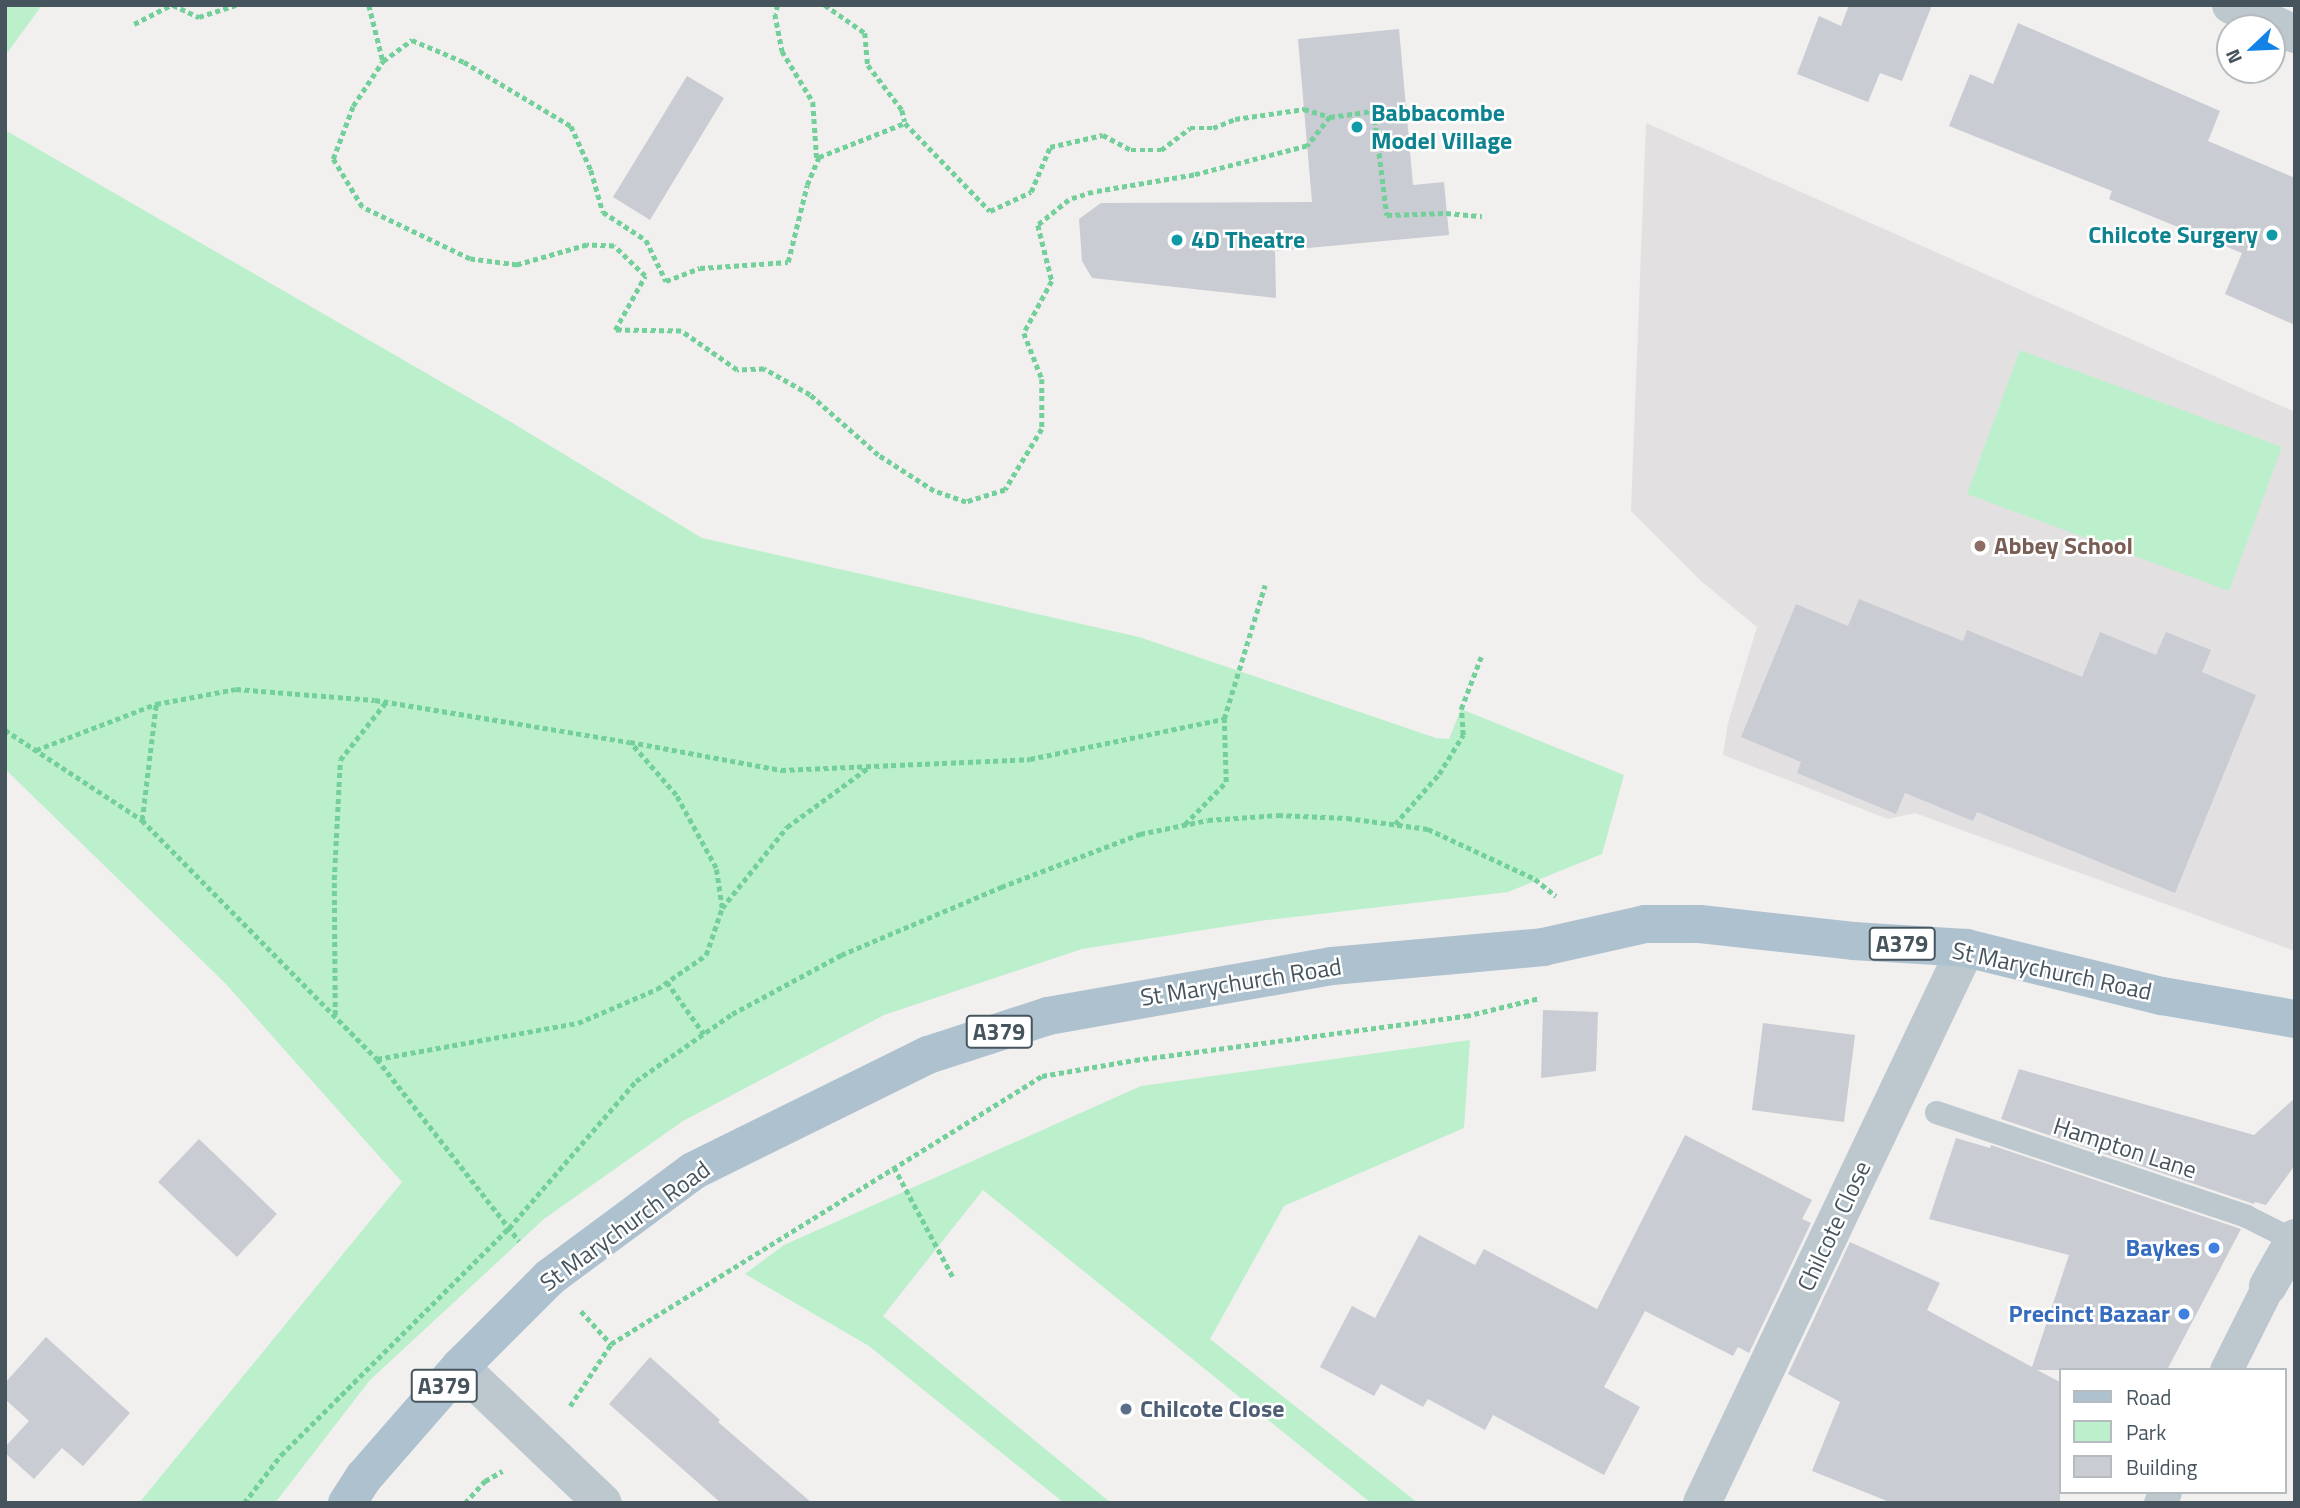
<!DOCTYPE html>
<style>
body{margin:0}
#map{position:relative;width:2300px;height:1508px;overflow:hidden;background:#f2efef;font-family:"Titillium Web",sans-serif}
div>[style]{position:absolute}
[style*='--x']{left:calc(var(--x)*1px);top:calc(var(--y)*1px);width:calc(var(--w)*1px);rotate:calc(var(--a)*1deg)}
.education>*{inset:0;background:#e3e0e1}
.green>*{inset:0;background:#bcf0cc}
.building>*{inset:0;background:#c9ccd2}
.path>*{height:4.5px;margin-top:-2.25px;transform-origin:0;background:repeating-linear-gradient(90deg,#73d09a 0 5px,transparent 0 8.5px)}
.service>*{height:23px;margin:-11.5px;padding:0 11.5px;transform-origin:11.5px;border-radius:11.5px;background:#bcc8ce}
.pedestrian>*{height:33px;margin:-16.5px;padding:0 16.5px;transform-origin:16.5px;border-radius:16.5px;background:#bcc8ce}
.minor>*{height:38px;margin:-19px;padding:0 19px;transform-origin:19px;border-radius:19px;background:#bcc8ce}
.primary>*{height:38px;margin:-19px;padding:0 19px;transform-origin:19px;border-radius:19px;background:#aec1cf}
.dots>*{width:19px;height:19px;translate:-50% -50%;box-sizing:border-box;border:4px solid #fff;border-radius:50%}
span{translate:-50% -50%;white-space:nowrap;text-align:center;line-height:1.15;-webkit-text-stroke:5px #fff;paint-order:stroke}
.shield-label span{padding:2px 5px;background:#fff;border:2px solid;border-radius:5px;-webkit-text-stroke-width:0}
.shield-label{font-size:23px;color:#46545d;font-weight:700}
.culture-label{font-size:24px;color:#0d838f;font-weight:700}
.left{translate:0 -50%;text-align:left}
.right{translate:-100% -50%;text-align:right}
.education-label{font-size:24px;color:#785e54;font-weight:700}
.street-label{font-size:24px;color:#46545d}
.shop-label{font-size:24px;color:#366cbe;font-weight:700}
.service-label{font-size:24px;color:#4e5e75;font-weight:700}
.frame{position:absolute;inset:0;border:7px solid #46545d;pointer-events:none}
.legend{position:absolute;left:2059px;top:1368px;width:228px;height:126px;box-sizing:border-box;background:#fff;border:2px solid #b5bbbe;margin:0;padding:9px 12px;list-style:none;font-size:21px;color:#46545d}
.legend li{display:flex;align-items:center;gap:14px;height:35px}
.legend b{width:35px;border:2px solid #b5bbbe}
.north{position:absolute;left:2216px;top:14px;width:70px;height:70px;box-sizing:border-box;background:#fff;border:2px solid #b5bbbe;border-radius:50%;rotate:247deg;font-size:19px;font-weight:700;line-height:28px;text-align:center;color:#46545d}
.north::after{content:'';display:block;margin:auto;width:24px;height:32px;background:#1382e7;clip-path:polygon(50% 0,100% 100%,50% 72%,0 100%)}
</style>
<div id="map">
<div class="education">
<i style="clip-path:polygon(1646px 123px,2295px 412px,2295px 951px,1915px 813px,1888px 819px,1723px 755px,1728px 723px,1757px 627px,1701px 581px,1631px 511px)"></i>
</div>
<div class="green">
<i style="clip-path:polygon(5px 5px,42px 5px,8px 52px,5px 51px)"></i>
<i style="clip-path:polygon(5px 130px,511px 422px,702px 538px,1139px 637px,1436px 738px,1449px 739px,1461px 709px,1624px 775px,1602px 854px,1508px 892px,1267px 920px,1082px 949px,884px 1015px,683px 1121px,544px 1219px,370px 1380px,275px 1503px,139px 1503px,402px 1182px,225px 983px,5px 769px)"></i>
<i style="clip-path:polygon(2020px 350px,2282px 447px,2229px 591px,1967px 494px)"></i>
<i style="clip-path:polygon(1470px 1040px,1464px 1128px,1284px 1206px,1210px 1339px,1418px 1503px,1371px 1503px,983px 1190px,883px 1316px,1111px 1503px,1064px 1503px,869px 1346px,745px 1274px,784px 1245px,1141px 1086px)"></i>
</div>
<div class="building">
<i style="clip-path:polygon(1849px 5px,1932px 5px,1902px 81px,1880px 73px,1868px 102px,1797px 74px,1819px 16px,1841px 26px)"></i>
<i style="clip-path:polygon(2018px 23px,2220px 111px,2208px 141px,2295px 178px,2295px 325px,2225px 294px,2242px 253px,2109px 199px,2112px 191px,1949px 126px,1970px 74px,1993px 84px)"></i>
<i style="clip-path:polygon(1399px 29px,1413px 185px,1444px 182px,1449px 235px,1275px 251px,1276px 298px,1092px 278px,1082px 261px,1079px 219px,1101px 203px,1312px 202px,1298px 39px)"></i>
<i style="clip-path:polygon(687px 76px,724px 98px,650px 220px,613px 197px)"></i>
<i style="clip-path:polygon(1859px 599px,1963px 641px,1967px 630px,2082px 677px,2100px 632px,2156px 655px,2166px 632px,2211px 650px,2202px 672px,2256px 695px,2175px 893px,1977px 812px,1973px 821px,1905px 793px,1896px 814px,1797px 773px,1801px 762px,1741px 737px,1796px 604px,1848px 626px)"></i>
<i style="clip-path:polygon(1543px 1010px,1598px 1012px,1596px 1071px,1541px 1078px)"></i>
<i style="clip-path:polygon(1763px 1023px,1855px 1035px,1844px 1122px,1752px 1110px)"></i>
<i style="clip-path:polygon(2019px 1069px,2254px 1135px,2295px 1098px,2295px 1165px,2266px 1205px,2255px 1202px,2254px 1204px,2001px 1119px)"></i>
<i style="clip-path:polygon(1685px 1135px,1812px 1200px,1802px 1219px,1811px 1223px,1749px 1353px,1738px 1347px,1733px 1356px,1645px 1311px,1604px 1387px,1640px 1407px,1604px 1475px,1493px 1415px,1485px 1430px,1428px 1399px,1423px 1407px,1381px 1384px,1374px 1396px,1320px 1367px,1352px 1306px,1375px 1318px,1419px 1235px,1475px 1265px,1484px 1249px,1597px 1309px)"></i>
<i style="clip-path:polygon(1956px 1138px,1990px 1148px,1991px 1145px,2241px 1229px,2167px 1370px,2037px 1370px,2060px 1382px,2060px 1503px,1892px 1503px,1812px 1471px,1840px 1402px,1788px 1374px,1850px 1242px,1940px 1283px,1927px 1310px,2032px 1367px,2069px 1255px,1929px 1219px)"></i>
<i style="clip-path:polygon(199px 1139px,277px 1214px,237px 1257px,158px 1182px)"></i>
<i style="clip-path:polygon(46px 1337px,130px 1413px,83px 1466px,62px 1448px,34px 1479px,5px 1453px,5px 1447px,29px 1421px,5px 1399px,5px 1383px)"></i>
<i style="clip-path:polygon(650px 1357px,720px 1420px,718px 1422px,812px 1503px,721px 1503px,609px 1404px)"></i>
</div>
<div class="path">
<i style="--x:173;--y:5;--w:29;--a:25"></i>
<i style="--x:199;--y:17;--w:39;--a:-18"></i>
<i style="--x:369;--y:5;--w:58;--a:76"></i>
<i style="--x:778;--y:5;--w:9;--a:108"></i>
<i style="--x:775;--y:14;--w:38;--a:79"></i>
<i style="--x:782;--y:51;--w:60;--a:58.7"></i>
<i style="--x:813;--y:102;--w:59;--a:86.1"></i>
<i style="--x:825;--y:5;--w:49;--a:35"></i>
<i style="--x:865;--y:33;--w:32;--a:85"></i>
<i style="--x:868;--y:65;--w:56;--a:52.9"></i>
<i style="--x:902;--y:110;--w:12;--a:76"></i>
<i style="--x:134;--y:24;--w:42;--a:-27.2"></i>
<i style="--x:1330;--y:117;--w:37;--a:128"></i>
<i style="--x:1307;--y:146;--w:117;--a:165.6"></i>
<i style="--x:1194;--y:175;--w:102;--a:170.4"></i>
<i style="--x:1093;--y:192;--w:25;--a:162"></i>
<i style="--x:1069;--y:200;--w:40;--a:141"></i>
<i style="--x:1038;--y:225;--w:58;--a:76"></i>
<i style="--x:1052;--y:281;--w:59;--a:118.3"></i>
<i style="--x:1024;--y:333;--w:49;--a:68.6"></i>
<i style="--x:1042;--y:379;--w:50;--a:90"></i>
<i style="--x:1042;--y:429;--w:71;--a:121.2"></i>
<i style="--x:1005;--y:490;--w:41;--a:162.9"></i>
<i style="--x:966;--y:502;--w:34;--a:-161"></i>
<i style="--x:934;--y:491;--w:67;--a:-147.3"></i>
<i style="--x:878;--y:455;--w:91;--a:-138.6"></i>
<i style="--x:810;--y:395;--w:53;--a:-150.5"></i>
<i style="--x:764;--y:369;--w:27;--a:178"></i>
<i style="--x:737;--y:370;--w:68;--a:-145.1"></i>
<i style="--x:681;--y:331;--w:66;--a:-179.1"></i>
<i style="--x:615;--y:330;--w:62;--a:-60.9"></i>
<i style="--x:645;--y:276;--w:43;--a:-135.9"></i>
<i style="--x:614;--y:246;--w:27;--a:-178"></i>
<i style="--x:587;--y:245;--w:73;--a:164.1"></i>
<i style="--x:517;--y:265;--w:47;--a:-172.7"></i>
<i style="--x:470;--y:259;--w:120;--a:-154.3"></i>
<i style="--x:362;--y:207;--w:56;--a:-121.1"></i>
<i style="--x:333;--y:159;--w:57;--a:-69.3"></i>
<i style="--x:353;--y:106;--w:54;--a:-56.3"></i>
<i style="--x:383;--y:61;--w:36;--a:-36"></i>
<i style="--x:412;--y:40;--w:56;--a:22.9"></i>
<i style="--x:464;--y:62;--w:125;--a:30.9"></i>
<i style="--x:571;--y:126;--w:48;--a:65.6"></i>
<i style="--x:591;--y:170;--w:44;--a:74.1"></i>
<i style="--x:603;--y:212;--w:51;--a:33.1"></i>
<i style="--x:646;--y:240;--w:46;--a:64"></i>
<i style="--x:666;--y:281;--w:36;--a:-21"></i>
<i style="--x:700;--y:268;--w:88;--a:-3.9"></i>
<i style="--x:788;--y:262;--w:79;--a:-76.1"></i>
<i style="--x:807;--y:185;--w:30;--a:-67"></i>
<i style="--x:819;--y:157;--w:92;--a:-21.6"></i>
<i style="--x:905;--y:123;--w:122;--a:46"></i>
<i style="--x:990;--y:211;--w:45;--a:-24.9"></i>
<i style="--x:1031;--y:192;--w:49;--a:-67.1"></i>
<i style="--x:1050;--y:147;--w:54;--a:-12.8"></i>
<i style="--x:1103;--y:135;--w:32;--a:28"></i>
<i style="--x:1131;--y:150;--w:30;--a:0"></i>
<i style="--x:1161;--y:150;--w:36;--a:-37"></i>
<i style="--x:1190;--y:128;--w:23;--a:0"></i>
<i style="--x:1213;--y:128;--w:24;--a:-22"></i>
<i style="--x:1235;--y:119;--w:70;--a:-8.2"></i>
<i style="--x:1304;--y:109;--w:27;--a:17"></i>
<i style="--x:1330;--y:117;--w:44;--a:-7.8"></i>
<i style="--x:1374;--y:111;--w:105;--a:82.9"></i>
<i style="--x:1387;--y:215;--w:59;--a:-1.9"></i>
<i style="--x:1446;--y:213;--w:36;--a:5"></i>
<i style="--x:5;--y:730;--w:164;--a:33.3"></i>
<i style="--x:142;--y:820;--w:335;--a:45.5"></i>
<i style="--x:377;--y:1059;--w:231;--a:52"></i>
<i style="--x:36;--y:750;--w:129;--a:-21"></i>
<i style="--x:156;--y:704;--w:81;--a:-10.6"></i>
<i style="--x:236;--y:689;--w:139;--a:4.5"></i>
<i style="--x:375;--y:700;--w:258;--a:9.4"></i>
<i style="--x:630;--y:742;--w:154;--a:10.5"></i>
<i style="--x:781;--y:770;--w:249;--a:-2.5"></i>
<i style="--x:1030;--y:759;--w:198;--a:-11.7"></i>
<i style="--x:1224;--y:719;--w:140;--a:-73"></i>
<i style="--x:142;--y:820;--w:117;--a:-83.1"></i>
<i style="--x:1185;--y:824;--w:59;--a:-45.7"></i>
<i style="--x:1226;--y:782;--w:63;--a:-91.8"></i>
<i style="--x:1395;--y:824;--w:67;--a:-48.7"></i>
<i style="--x:1439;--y:774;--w:46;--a:-58.4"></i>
<i style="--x:1463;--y:735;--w:26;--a:-94"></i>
<i style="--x:1461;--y:709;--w:56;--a:-69"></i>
<i style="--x:722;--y:908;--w:104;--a:-51.3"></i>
<i style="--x:787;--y:827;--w:100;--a:-36.1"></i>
<i style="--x:667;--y:982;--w:64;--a:54.6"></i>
<i style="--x:335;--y:1015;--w:135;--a:-90.4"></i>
<i style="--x:334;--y:880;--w:120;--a:-87.1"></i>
<i style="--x:340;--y:760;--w:74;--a:-51.6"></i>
<i style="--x:377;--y:1059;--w:204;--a:-10.2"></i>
<i style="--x:578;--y:1023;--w:86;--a:-23.3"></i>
<i style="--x:657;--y:989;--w:60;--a:-34.8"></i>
<i style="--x:706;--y:955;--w:50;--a:-71.2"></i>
<i style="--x:722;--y:908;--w:40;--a:-98.5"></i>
<i style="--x:716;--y:868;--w:83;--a:-118.7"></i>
<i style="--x:676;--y:795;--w:70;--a:-131"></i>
<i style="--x:894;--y:1167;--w:127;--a:61.8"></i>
<i style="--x:581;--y:1311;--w:45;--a:47.7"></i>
<i style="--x:570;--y:1406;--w:74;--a:-56.5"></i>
<i style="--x:611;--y:1344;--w:508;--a:-31.87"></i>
<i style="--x:1042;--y:1076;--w:94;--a:-9.8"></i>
<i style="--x:1135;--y:1060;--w:334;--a:-7.6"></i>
<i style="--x:1466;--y:1016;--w:76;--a:-13.7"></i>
<i style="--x:244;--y:1503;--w:61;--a:-52.4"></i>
<i style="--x:281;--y:1455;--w:322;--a:-44.9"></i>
<i style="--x:509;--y:1228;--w:194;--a:-49.2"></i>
<i style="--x:636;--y:1081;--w:117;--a:-34.9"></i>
<i style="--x:732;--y:1014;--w:124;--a:-28.4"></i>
<i style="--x:841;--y:955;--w:174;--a:-23"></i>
<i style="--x:1001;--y:887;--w:149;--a:-20.9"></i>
<i style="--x:1140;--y:834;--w:69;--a:-11.6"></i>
<i style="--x:1208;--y:820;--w:70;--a:-4.1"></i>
<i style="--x:1278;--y:815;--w:69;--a:2.5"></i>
<i style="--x:1347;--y:818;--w:82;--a:7.7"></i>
<i style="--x:1428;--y:829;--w:118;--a:25"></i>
<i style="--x:1535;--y:879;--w:27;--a:39"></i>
<i style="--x:465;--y:1503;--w:30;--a:-48"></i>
<i style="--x:485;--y:1481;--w:20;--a:-30"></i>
</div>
<div class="service">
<i style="--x:1936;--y:1112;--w:327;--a:18.5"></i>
<i style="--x:2246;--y:1216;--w:54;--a:26.6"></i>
</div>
<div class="pedestrian">
<i style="--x:2226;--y:1370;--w:94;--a:-63.4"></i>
<i style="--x:2160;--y:1503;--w:12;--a:-66"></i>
</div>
<div class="minor">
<i style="--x:2231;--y:5;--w:70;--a:24.4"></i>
<i style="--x:2268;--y:1286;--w:55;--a:-60.6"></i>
<i style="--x:460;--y:1367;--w:197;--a:43.6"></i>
<i style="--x:1702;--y:1503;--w:615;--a:-64.56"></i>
</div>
<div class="primary">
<i style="--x:347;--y:1503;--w:31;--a:-57"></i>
<i style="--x:364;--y:1477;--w:146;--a:-48.9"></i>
<i style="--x:460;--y:1367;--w:127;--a:-45"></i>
<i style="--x:550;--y:1277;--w:178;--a:-36.5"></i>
<i style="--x:693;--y:1171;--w:262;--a:-26.3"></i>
<i style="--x:928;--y:1055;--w:126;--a:-18"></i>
<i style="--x:1048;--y:1016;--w:288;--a:-10"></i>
<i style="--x:1332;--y:966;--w:212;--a:-5.1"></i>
<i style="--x:1543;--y:947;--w:105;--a:-12.7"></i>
<i style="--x:1645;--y:924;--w:55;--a:0"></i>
<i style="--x:1700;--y:924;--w:154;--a:6.3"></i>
<i style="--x:1853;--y:941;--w:113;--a:3.5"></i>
<i style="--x:1966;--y:948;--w:202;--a:13.8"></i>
<i style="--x:2162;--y:996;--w:135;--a:9.8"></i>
</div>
<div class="dots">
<i style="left:1357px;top:127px;background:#0f9aa8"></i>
<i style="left:2272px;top:235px;background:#0f9aa8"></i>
<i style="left:1177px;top:240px;background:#0f9aa8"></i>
<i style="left:1980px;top:546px;background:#8d6e63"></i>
<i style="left:2214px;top:1248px;background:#3f7fe0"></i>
<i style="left:2184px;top:1314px;background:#3f7fe0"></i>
<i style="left:1126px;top:1409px;background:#5c6f8a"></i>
</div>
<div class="shield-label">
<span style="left:1902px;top:944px">A379</span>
<span style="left:999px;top:1032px">A379</span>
<span style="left:444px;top:1386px">A379</span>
</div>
<div class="culture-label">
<span class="left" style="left:1371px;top:127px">Babbacombe<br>Model Village</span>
<span class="right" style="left:2258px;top:235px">Chilcote Surgery</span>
<span class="left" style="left:1191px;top:240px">4D Theatre</span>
</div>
<div class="education-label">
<span class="left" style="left:1994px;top:546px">Abbey School</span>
</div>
<div class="street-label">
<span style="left:2052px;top:971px;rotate:12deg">St Marychurch Road</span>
<span style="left:1241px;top:982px;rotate:-9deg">St Marychurch Road</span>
<span style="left:2125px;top:1148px;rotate:18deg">Hampton Lane</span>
<span style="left:625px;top:1226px;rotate:-36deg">St Marychurch Road</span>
<span style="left:1834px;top:1226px;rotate:-65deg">Chilcote Close</span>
</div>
<div class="shop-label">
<span class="right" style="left:2200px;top:1248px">Baykes</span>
<span class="right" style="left:2170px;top:1314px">Precinct Bazaar</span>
</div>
<div class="service-label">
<span class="left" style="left:1140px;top:1409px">Chilcote Close</span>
</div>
<div class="frame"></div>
<ul class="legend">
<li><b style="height:9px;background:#aec1cf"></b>Road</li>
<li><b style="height:19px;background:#bcf0cc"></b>Park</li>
<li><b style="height:19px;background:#c9ccd2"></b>Building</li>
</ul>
<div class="north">N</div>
</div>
